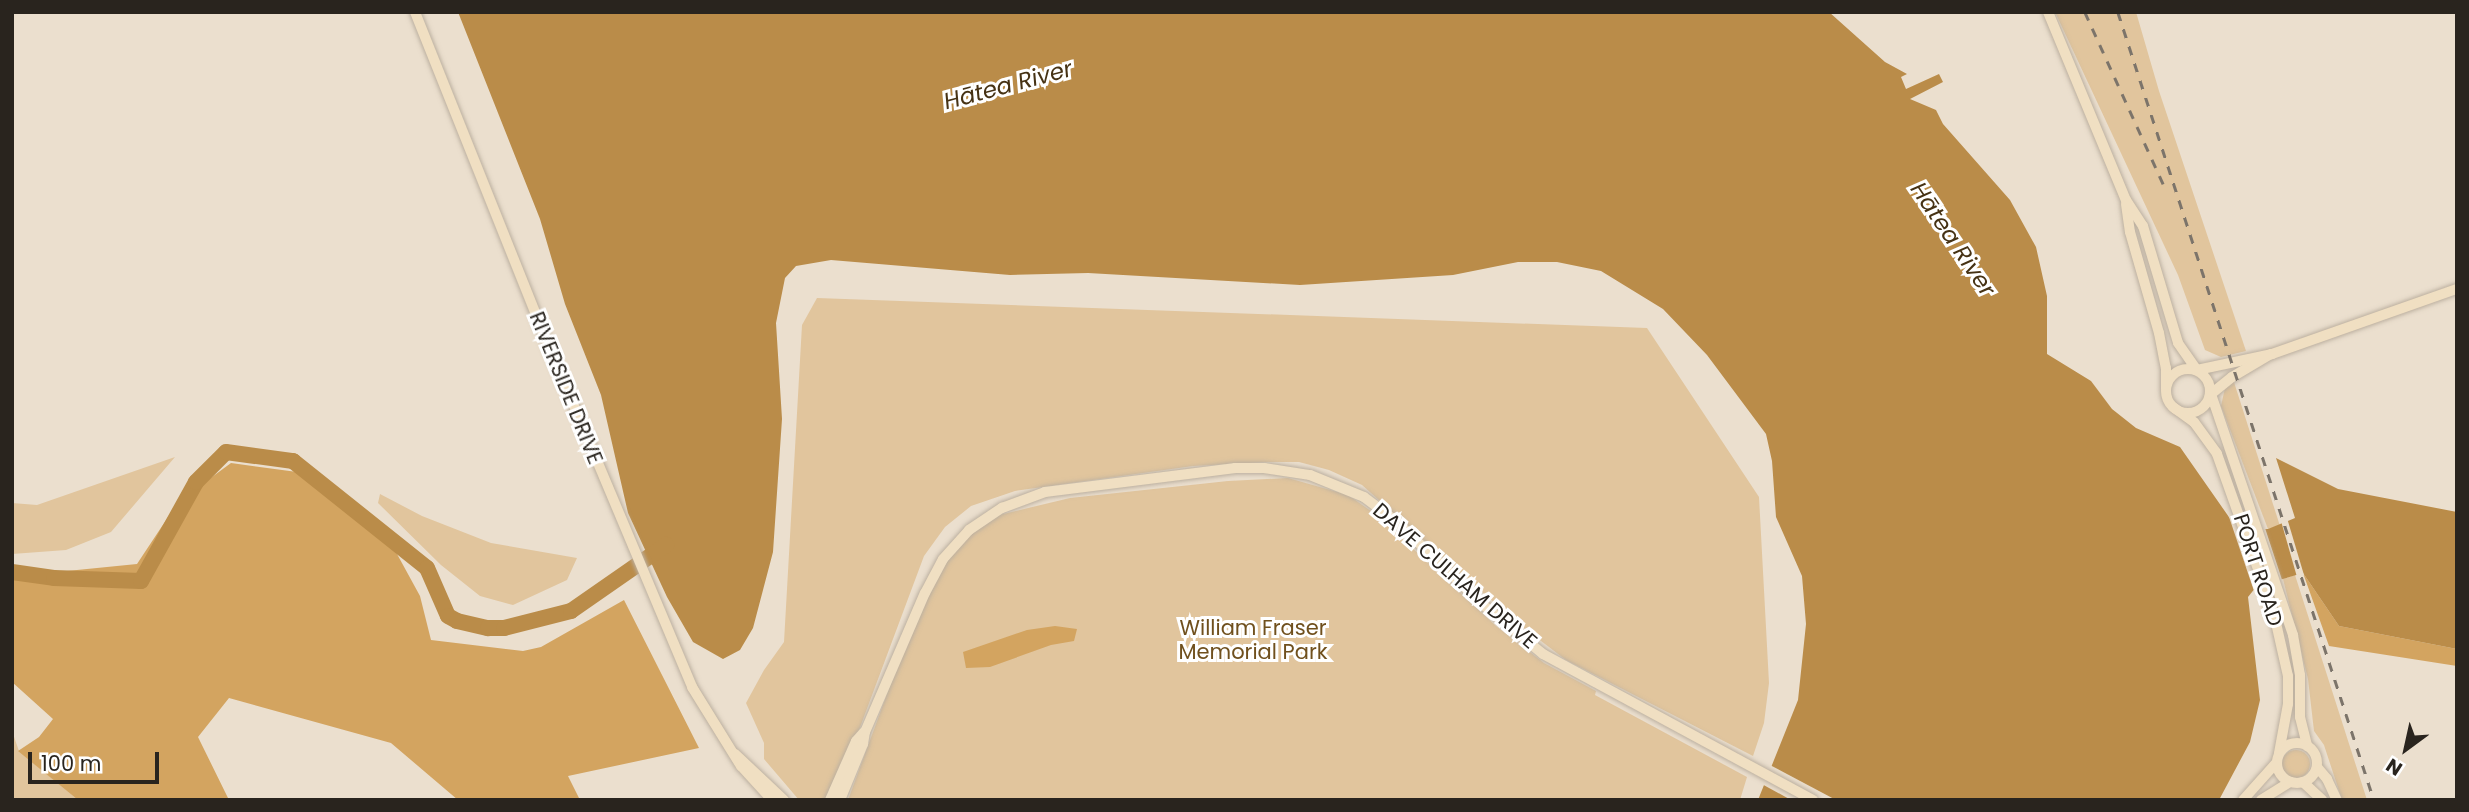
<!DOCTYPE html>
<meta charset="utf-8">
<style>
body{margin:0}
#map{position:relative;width:2469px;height:812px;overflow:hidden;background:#ebdfce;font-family:Poppins,sans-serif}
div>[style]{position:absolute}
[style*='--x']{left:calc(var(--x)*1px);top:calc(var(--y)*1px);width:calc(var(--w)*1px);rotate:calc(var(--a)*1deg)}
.green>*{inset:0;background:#e1c59d}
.round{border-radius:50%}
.forest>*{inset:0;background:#d3a460}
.water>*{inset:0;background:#ba8c49}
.pier>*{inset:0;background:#ebdfce}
.river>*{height:16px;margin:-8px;padding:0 8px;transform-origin:8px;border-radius:8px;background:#ba8c49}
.roads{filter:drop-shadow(0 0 2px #bcb0a0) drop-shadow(0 0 2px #bcb0a0)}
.secondary>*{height:10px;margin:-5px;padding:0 5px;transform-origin:5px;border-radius:5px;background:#f0dfc2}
.secondary>.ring{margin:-5px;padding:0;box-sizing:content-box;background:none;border:10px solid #f0dfc2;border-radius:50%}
.rail>*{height:2.5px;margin-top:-1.25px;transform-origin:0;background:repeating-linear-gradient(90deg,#7c746a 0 9px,transparent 0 18px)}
span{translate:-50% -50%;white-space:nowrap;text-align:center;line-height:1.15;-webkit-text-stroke:6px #fff;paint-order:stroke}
.street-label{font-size:21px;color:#29241e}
.park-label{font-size:21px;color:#70501d}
.water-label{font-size:23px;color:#463214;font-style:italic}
.frame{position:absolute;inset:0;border:14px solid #29241e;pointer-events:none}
.north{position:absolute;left:2371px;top:714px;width:70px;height:70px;-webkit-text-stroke:5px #fff;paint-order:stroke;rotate:213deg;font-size:19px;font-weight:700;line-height:28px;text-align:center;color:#29241e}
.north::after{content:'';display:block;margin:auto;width:24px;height:32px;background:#29241e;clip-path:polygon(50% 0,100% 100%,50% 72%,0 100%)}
.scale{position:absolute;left:28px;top:752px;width:131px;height:32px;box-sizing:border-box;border:4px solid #29241e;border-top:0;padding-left:9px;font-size:21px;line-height:24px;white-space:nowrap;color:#29241e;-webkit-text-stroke:5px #fff;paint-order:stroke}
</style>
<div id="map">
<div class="green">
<i style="clip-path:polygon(2055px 12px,2136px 12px,2159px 91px,2246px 351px,2221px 357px,2205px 350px,2178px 275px)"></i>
<i style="clip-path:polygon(817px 298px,1647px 328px,1759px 497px,1769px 683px,1764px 723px,1753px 756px,1566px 660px,1516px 622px,1362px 485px,1329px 470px,1299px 462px,1268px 462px,1193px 466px,1015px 491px,971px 506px,945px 527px,924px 556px,859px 730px,829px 795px,826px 800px,799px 800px,764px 759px,764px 743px,746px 703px,764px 670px,784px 642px,802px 325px)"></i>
<i style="clip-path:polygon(2233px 379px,2280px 526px,2268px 529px,2221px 406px,2225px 388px)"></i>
<i style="clip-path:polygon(175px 457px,111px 532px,66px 550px,12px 554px,12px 503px,37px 505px)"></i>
<i style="clip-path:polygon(1288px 478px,1348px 495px,1378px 516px,1496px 626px,1544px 663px,1596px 691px,1595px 695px,1747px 777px,1740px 800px,848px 800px,922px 599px,952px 543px,999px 515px,1070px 498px,1228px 481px)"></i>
<i style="clip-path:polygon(380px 494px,422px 516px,491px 543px,577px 558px,567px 580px,513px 605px,480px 596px,441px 565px,378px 503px)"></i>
<i style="clip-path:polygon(2295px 575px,2367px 800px,2342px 800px,2324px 745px,2314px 731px,2308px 679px,2283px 579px)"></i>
<i style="clip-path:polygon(12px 731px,19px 751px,78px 800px,12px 800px)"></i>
<i class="round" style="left:2282px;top:750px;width:28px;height:28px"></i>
</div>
<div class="forest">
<i style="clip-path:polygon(231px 463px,297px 472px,385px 532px,420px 596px,431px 640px,523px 651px,541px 647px,624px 600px,699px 748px,568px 776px,580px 800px,458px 800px,391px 743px,229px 698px,198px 737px,229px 800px,78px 800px,18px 751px,39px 737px,53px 719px,12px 682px,12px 569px,57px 572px,137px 564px,178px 502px)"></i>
<i style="clip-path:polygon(2303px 573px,2339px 626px,2457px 649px,2457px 666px,2329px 646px)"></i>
<i style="clip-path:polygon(1055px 626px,1077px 629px,1074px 641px,1051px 645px,990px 667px,966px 668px,963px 652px,1027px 630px)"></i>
</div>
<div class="water">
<i style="clip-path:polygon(458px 12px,1829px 12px,1885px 62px,1907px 74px,1901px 77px,1906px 89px,1939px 74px,1943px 82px,1910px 99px,1936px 110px,1943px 124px,2010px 200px,2036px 247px,2047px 296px,2047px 354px,2091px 381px,2112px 409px,2136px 428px,2180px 447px,2238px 530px,2268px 529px,2295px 518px,2276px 458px,2338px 489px,2457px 512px,2457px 649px,2339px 626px,2303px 573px,2256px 587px,2248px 597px,2260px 700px,2250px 742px,2219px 800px,1758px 800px,1798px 700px,1806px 624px,1802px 576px,1776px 517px,1772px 461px,1766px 434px,1707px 355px,1663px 309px,1601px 271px,1557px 262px,1518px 262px,1453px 275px,1300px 285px,1088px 273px,1010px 275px,831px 260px,796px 266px,785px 278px,776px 323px,782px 419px,773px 552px,753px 628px,740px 650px,723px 659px,693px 642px,667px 597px,628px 513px,601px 395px,565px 304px,540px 219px)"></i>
</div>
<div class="pier">
<i style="clip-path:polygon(2226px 508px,2239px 527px,2264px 525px,2283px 583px,2255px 594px)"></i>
<i style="clip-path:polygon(2287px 518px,2304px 575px,2297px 577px,2281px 521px)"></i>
<i style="clip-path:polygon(1768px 764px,1836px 800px,1791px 800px,1760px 783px)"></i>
</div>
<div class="river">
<i style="--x:12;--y:572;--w:42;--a:8.1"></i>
<i style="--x:54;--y:578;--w:87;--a:2"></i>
<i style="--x:141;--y:581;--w:113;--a:-60.9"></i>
<i style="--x:196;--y:482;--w:42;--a:-45"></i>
<i style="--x:226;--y:452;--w:68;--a:7.7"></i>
<i style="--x:293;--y:461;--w:171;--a:38.6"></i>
<i style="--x:427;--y:568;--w:52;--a:66.4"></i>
<i style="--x:448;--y:616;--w:10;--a:29"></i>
<i style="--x:457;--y:621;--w:32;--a:13"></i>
<i style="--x:488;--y:628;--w:16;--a:0"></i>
<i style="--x:504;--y:628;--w:69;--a:-14.2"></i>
<i style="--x:571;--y:611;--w:116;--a:-34.8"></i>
</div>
<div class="roads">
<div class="secondary">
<i style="--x:415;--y:12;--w:337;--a:68.2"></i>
<i style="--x:540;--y:325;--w:393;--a:67.2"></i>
<i style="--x:692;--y:687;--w:93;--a:58.2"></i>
<i style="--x:741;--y:766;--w:46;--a:47.6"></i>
<i style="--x:2048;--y:12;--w:204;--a:67.5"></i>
<i style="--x:2126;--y:200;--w:31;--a:57"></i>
<i style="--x:2143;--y:226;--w:122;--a:73.3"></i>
<i style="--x:2178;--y:343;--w:33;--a:55"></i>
<i style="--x:2197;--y:370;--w:77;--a:-12"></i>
<i style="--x:2272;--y:354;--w:196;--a:-19.4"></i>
<i style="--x:2126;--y:204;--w:28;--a:82"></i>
<i style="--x:2130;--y:232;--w:105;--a:74"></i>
<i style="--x:2159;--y:333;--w:36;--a:79"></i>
<i style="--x:2166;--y:368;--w:21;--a:90"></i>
<i style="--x:2271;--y:354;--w:45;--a:149.5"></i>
<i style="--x:2232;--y:377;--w:27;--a:141"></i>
<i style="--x:2211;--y:394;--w:255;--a:71.2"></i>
<i style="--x:2293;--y:635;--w:41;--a:80.1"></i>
<i style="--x:2300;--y:675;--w:42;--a:90"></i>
<i style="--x:2300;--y:717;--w:30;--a:76"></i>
<i class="ring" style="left:2166px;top:369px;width:34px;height:34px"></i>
<i style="--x:2173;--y:407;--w:26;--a:36"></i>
<i style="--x:2194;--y:422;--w:39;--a:54"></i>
<i style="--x:2217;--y:454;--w:170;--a:70.4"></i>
<i style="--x:2274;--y:614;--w:64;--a:77.3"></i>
<i style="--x:2288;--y:676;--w:28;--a:90"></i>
<i style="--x:2288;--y:704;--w:50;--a:100.4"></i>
<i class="ring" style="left:2277px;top:743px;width:30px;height:30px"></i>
<i style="--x:735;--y:754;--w:67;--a:43.2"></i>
<i style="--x:2317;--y:767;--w:16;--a:50"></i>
<i style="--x:2327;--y:779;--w:23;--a:65"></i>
<i style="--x:2303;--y:782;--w:26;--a:43"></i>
<i style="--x:830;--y:800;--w:64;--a:-66.2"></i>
<i style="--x:856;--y:741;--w:12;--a:-48"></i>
<i style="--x:840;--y:800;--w:61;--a:-67.7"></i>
<i style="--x:863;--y:744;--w:12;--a:-81"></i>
<i style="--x:865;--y:732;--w:151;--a:-66.7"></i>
<i style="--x:925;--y:593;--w:38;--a:-62"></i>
<i style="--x:943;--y:559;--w:39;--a:-48"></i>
<i style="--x:969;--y:530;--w:40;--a:-34"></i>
<i style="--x:1002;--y:508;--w:46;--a:-20.4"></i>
<i style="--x:1045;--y:492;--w:192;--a:-7.2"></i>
<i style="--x:1235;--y:468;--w:29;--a:0"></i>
<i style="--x:1264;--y:468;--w:47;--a:8.7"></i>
<i style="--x:1310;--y:475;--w:58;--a:22.2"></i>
<i style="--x:1364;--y:497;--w:41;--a:37.1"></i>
<i style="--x:1397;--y:522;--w:118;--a:44"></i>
<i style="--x:1482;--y:604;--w:79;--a:39.3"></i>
<i style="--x:1543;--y:654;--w:307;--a:28.4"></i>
<i style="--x:2243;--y:800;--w:51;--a:-48.2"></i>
<i style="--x:2261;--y:800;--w:34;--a:-32"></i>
</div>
</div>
<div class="rail">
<i style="--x:2085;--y:12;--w:198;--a:65.5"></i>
<i style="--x:2118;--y:12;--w:829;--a:72"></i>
</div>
<div class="street-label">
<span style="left:566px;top:388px;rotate:68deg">RIVERSIDE DRIVE</span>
<span style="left:2258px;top:570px;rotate:72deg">PORT ROAD</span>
<span style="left:1455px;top:576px;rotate:41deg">DAVE CULHAM DRIVE</span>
</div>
<div class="park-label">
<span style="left:1253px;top:640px">William Fraser<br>Memorial Park</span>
</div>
<div class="water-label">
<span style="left:1008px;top:85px;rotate:-15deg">Hātea River</span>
<span style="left:1953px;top:239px;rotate:56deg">Hātea River</span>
</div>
<div class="frame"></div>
<div class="north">N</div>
<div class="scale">100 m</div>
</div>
